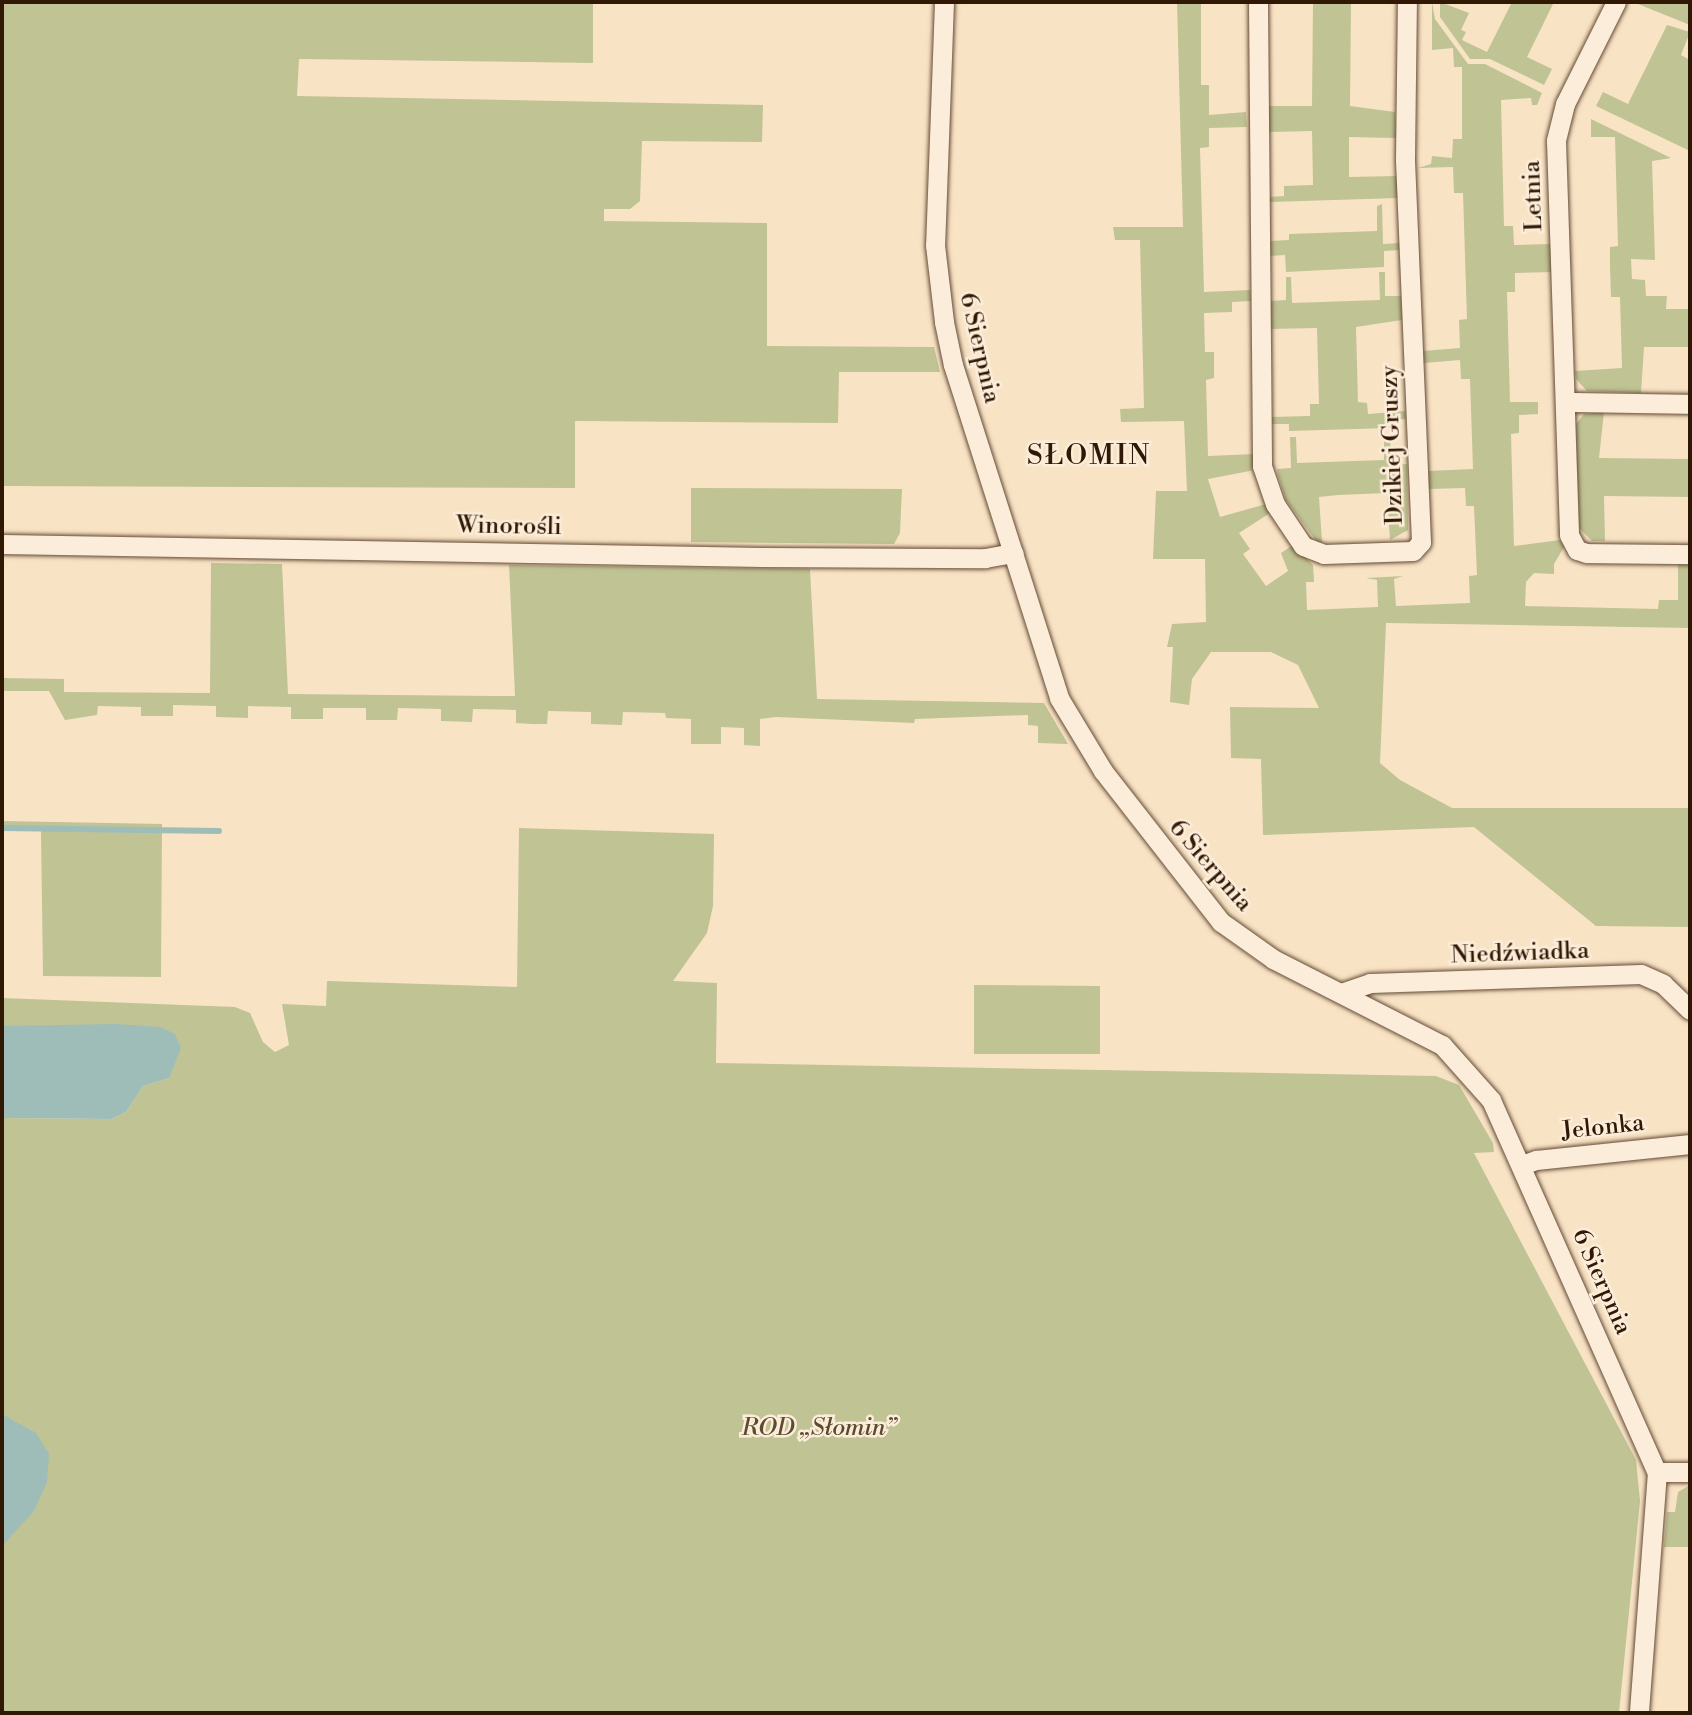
<!DOCTYPE html>
<meta charset="utf-8">
<style>
body{margin:0}
#map{position:relative;width:1692px;height:1715px;overflow:hidden;background:#f9e3c5;font-family:"Libre Bodoni",serif}
div>[style]{position:absolute}
[style*='--x']{left:calc(var(--x)*1px);top:calc(var(--y)*1px);width:calc(var(--w)*1px);rotate:calc(var(--a)*1deg)}
.green>*{inset:0;background:#c0c393}
.water>*{inset:0;background:#9ebdb9}
.stream>*{height:6px;margin:-3px;padding:0 3px;transform-origin:3px;border-radius:3px;background:#9ebdb9}
.roads{filter:drop-shadow(0 0 2px #634b35) drop-shadow(0 0 2px #634b35)}
.street>*{height:19px;margin:-9.5px;padding:0 9.5px;transform-origin:9.5px;border-radius:9.5px;background:#fbedd9}
span{translate:-50% -50%;white-space:nowrap;text-align:center;line-height:1.15;-webkit-text-stroke:5px #fbedd9;paint-order:stroke}
.street-label{font-size:24px;color:#311805}
.park-label{font-size:24px;color:#5c4b30;font-style:italic}
.quarter-label{font-size:28px;color:#311805;letter-spacing:2px}
.frame{position:absolute;inset:0;border:4px solid #311805;pointer-events:none}
</style>
<div id="map">
<div class="green">
<i style="clip-path:polygon(2px 2px,593px 2px,593px 63px,299px 59px,297px 96px,763px 105px,762px 142px,642px 141px,640px 201px,630px 209px,604px 209px,604px 221px,767px 223px,767px 346px,934px 347px,940px 372px,839px 372px,838px 423px,575px 421px,575px 488px,2px 486px)"></i>
<i style="clip-path:polygon(1177px 2px,1201px 2px,1201px 85px,1209px 85px,1209px 115px,1246px 112px,1247px 127px,1209px 128px,1209px 147px,1200px 148px,1204px 292px,1250px 290px,1251px 301px,1232px 302px,1232px 312px,1204px 313px,1205px 352px,1214px 352px,1214px 378px,1206px 380px,1208px 456px,1254px 454px,1255px 470px,1208px 479px,1220px 517px,1266px 504px,1270px 513px,1239px 533px,1250px 549px,1243px 554px,1266px 586px,1288px 571px,1281px 553px,1293px 545px,1313px 565px,1314px 582px,1306px 582px,1307px 610px,1378px 607px,1377px 580px,1366px 578px,1403px 576px,1394px 579px,1396px 606px,1470px 603px,1469px 576px,1477px 575px,1474px 506px,1466px 506px,1465px 488px,1428px 489px,1427px 471px,1473px 469px,1470px 379px,1461px 379px,1460px 360px,1423px 363px,1423px 351px,1460px 348px,1459px 320px,1467px 319px,1463px 193px,1454px 193px,1453px 167px,1418px 168px,1431px 164px,1432px 156px,1452px 158px,1453px 139px,1462px 139px,1462px 67px,1454px 67px,1453px 48px,1432px 50px,1432px 2px,1435px 19px,1468px 64px,1485px 64px,1542px 93px,1537px 105px,1532px 105px,1531px 98px,1501px 100px,1504px 226px,1513px 226px,1514px 245px,1551px 244px,1552px 272px,1515px 273px,1515px 292px,1507px 292px,1510px 402px,1538px 402px,1538px 414px,1519px 415px,1519px 433px,1511px 434px,1514px 546px,1560px 540px,1564px 547px,1554px 564px,1554px 574px,1534px 573px,1526px 582px,1525px 606px,1658px 609px,1659px 600px,1678px 600px,1678px 563px,1690px 563px,1690px 628px,1386px 623px,1380px 763px,1400px 780px,1452px 808px,1690px 808px,1690px 927px,1596px 926px,1474px 827px,1263px 835px,1261px 759px,1231px 758px,1230px 707px,1319px 708px,1298px 665px,1271px 652px,1211px 652px,1192px 679px,1189px 705px,1170px 702px,1173px 647px,1167px 647px,1172px 624px,1206px 622px,1205px 559px,1153px 559px,1156px 491px,1187px 491px,1184px 421px,1121px 422px,1120px 409px,1144px 408px,1140px 240px,1115px 240px,1113px 227px,1183px 227px)"></i>
<i style="clip-path:polygon(1313px 2px,1351px 2px,1350px 106px,1395px 112px,1396px 138px,1349px 137px,1349px 177px,1397px 176px,1398px 198px,1268px 202px,1268px 197px,1284px 196px,1284px 186px,1313px 185px,1312px 131px,1267px 132px,1267px 106px,1312px 106px)"></i>
<i style="clip-path:polygon(1440px 2px,1469px 13px,1461px 30px,1466px 32px,1462px 40px,1487px 52px,1512px 2px,1554px 2px,1527px 57px,1552px 69px,1544px 85px,1490px 59px,1470px 59px,1440px 17px)"></i>
<i style="clip-path:polygon(1633px 2px,1690px 2px,1690px 25px)"></i>
<i style="clip-path:polygon(1667px 25px,1690px 32px,1681px 55px,1690px 60px,1690px 151px,1596px 106px,1603px 92px,1628px 104px)"></i>
<i style="clip-path:polygon(1591px 119px,1671px 158px,1652px 161px,1655px 260px,1631px 259px,1632px 279px,1645px 280px,1646px 296px,1667px 296px,1666px 309px,1690px 309px,1690px 347px,1644px 347px,1641px 393px,1587px 391px,1576px 379px,1575px 371px,1622px 368px,1620px 297px,1611px 297px,1610px 266px,1610px 247px,1618px 246px,1615px 137px,1591px 137px)"></i>
<i style="clip-path:polygon(1382px 204px,1383px 244px,1399px 243px,1399px 250px,1384px 251px,1384px 267px,1286px 272px,1285px 255px,1270px 256px,1269px 241px,1289px 240px,1289px 234px,1377px 231px,1377px 206px)"></i>
<i style="clip-path:polygon(1379px 272px,1385px 272px,1385px 296px,1401px 296px,1402px 320px,1356px 327px,1358px 402px,1367px 403px,1368px 414px,1405px 411px,1406px 419px,1390px 420px,1390px 428px,1289px 431px,1289px 424px,1272px 424px,1272px 417px,1310px 416px,1310px 404px,1319px 404px,1317px 328px,1270px 329px,1269px 301px,1286px 300px,1286px 277px,1291px 277px,1292px 303px,1380px 300px)"></i>
<i style="clip-path:polygon(1604px 412px,1599px 458px,1690px 459px,1690px 497px,1604px 496px,1605px 541px,1592px 541px,1579px 528px,1576px 424px,1584px 414px)"></i>
<i style="clip-path:polygon(1384px 434px,1390px 434px,1391px 465px,1407px 464px,1408px 530px,1390px 540px,1387px 493px,1338px 495px,1319px 497px,1322px 542px,1317px 542px,1286px 500px,1278px 475px,1277px 469px,1291px 468px,1290px 437px,1296px 437px,1297px 463px,1384px 460px)"></i>
<i style="clip-path:polygon(691px 488px,902px 489px,900px 533px,894px 544px,691px 542px)"></i>
<i style="clip-path:polygon(211px 563px,282px 564px,288px 694px,495px 696px,515px 696px,509px 565px,810px 569px,817px 699px,1044px 703px,1068px 744px,1038px 743px,1038px 726px,1028px 725px,1028px 715px,915px 719px,914px 723px,776px 717px,760px 719px,760px 746px,744px 745px,744px 728px,721px 727px,721px 744px,691px 744px,691px 719px,666px 718px,665px 713px,623px 712px,622px 725px,591px 724px,591px 712px,548px 711px,547px 724px,532px 724px,516px 723px,516px 710px,473px 709px,472px 722px,441px 721px,441px 709px,398px 708px,397px 720px,366px 720px,366px 708px,323px 708px,323px 719px,291px 719px,291px 707px,248px 706px,248px 718px,216px 717px,216px 706px,173px 705px,173px 716px,141px 716px,141px 707px,98px 706px,97px 715px,65px 720px,49px 691px,2px 691px,2px 678px,64px 679px,64px 692px,210px 693px)"></i>
<i style="clip-path:polygon(2px 821px,162px 824px,161px 977px,43px 976px,41px 831px,2px 830px)"></i>
<i style="clip-path:polygon(519px 828px,714px 834px,713px 906px,707px 933px,673px 981px,717px 983px,716px 1063px,1436px 1076px,1459px 1085px,1493px 1143px,1494px 1152px,1474px 1153px,1636px 1460px,1640px 1501px,1619px 1713px,2px 1713px,2px 1118px,112px 1119px,126px 1112px,143px 1086px,169px 1078px,160px 1027px,2px 1026px,2px 998px,235px 1007px,250px 1013px,263px 1042px,275px 1052px,289px 1045px,282px 1004px,326px 1006px,327px 981px,517px 987px)"></i>
<i style="clip-path:polygon(974px 985px,1100px 986px,1100px 1054px,974px 1054px)"></i>
<i style="clip-path:polygon(1690px 1485px,1690px 1547px,1664px 1547px,1667px 1512px,1675px 1512px,1678px 1492px)"></i>
</div>
<div class="water">
<i style="clip-path:polygon(117px 1024px,160px 1027px,175px 1034px,181px 1048px,169px 1078px,143px 1086px,126px 1112px,112px 1119px,2px 1118px,2px 1026px)"></i>
<i style="clip-path:polygon(2px 1414px,36px 1433px,49px 1454px,47px 1482px,34px 1511px,2px 1546px)"></i>
</div>
<div class="stream">
<i style="--x:2;--y:828;--w:217;--a:0.8"></i>
</div>
<div class="roads">
<div class="street">
<i style="--x:944;--y:2;--w:243;--a:92.1"></i>
<i style="--x:935;--y:245;--w:78;--a:83.3"></i>
<i style="--x:944;--y:322;--w:44;--a:78.2"></i>
<i style="--x:953;--y:365;--w:349;--a:72.3"></i>
<i style="--x:1059;--y:698;--w:85;--a:58.9"></i>
<i style="--x:1103;--y:771;--w:192;--a:52"></i>
<i style="--x:1221;--y:922;--w:64;--a:35.4"></i>
<i style="--x:1273;--y:959;--w:190;--a:27"></i>
<i style="--x:1442;--y:1045;--w:74;--a:48.3"></i>
<i style="--x:1491;--y:1100;--w:407;--a:66"></i>
<i style="--x:1657;--y:1472;--w:242;--a:94.3"></i>
<i style="--x:1258;--y:2;--w:464;--a:89.5"></i>
<i style="--x:1262;--y:466;--w:40;--a:71.1"></i>
<i style="--x:1275;--y:504;--w:50;--a:56.3"></i>
<i style="--x:1303;--y:546;--w:22;--a:21"></i>
<i style="--x:1324;--y:554;--w:89;--a:-1.9"></i>
<i style="--x:1413;--y:551;--w:12;--a:-48"></i>
<i style="--x:1421;--y:542;--w:383;--a:-92.4"></i>
<i style="--x:1405;--y:159;--w:157;--a:-89.3"></i>
<i style="--x:1616;--y:2;--w:114;--a:116.6"></i>
<i style="--x:1565;--y:104;--w:38;--a:104"></i>
<i style="--x:1556;--y:141;--w:394;--a:88.1"></i>
<i style="--x:1569;--y:535;--w:17;--a:62"></i>
<i style="--x:1577;--y:550;--w:9;--a:18"></i>
<i style="--x:1586;--y:553;--w:104;--a:0.6"></i>
<i style="--x:1567;--y:402;--w:123;--a:0.9"></i>
<i style="--x:2;--y:544;--w:760;--a:0.98"></i>
<i style="--x:762;--y:557;--w:223;--a:0.3"></i>
<i style="--x:985;--y:558;--w:29;--a:-10"></i>
<i style="--x:1341;--y:993;--w:31;--a:-19"></i>
<i style="--x:1370;--y:983;--w:271;--a:-1.9"></i>
<i style="--x:1641;--y:974;--w:24;--a:24"></i>
<i style="--x:1663;--y:984;--w:37;--a:44"></i>
<i style="--x:1522;--y:1165;--w:15;--a:-20"></i>
<i style="--x:1536;--y:1160;--w:155;--a:-5.9"></i>
<i style="--x:1657;--y:1472;--w:33;--a:0"></i>
</div>
</div>
<div class="street-label">
<span style="left:1534px;top:196px;rotate:-92deg">Letnia</span>
<span style="left:979px;top:348px;rotate:77deg">6 Sierpnia</span>
<span style="left:1393px;top:445px;rotate:-92deg">Dzikiej Gruszy</span>
<span style="left:509px;top:527px;rotate:1deg">Winorośli</span>
<span style="left:1210px;top:866px;rotate:49deg">6 Sierpnia</span>
<span style="left:1520px;top:954px;rotate:-2deg">Niedźwiadka</span>
<span style="left:1603px;top:1128px;rotate:-6deg">Jelonka</span>
<span style="left:1601px;top:1282px;rotate:66deg">6 Sierpnia</span>
</div>
<div class="park-label">
<span style="left:819px;top:1429px">ROD „Słomin”</span>
</div>
<div class="quarter-label">
<span style="left:1089px;top:456px">SŁOMIN</span>
</div>
<div class="frame"></div>
</div>
